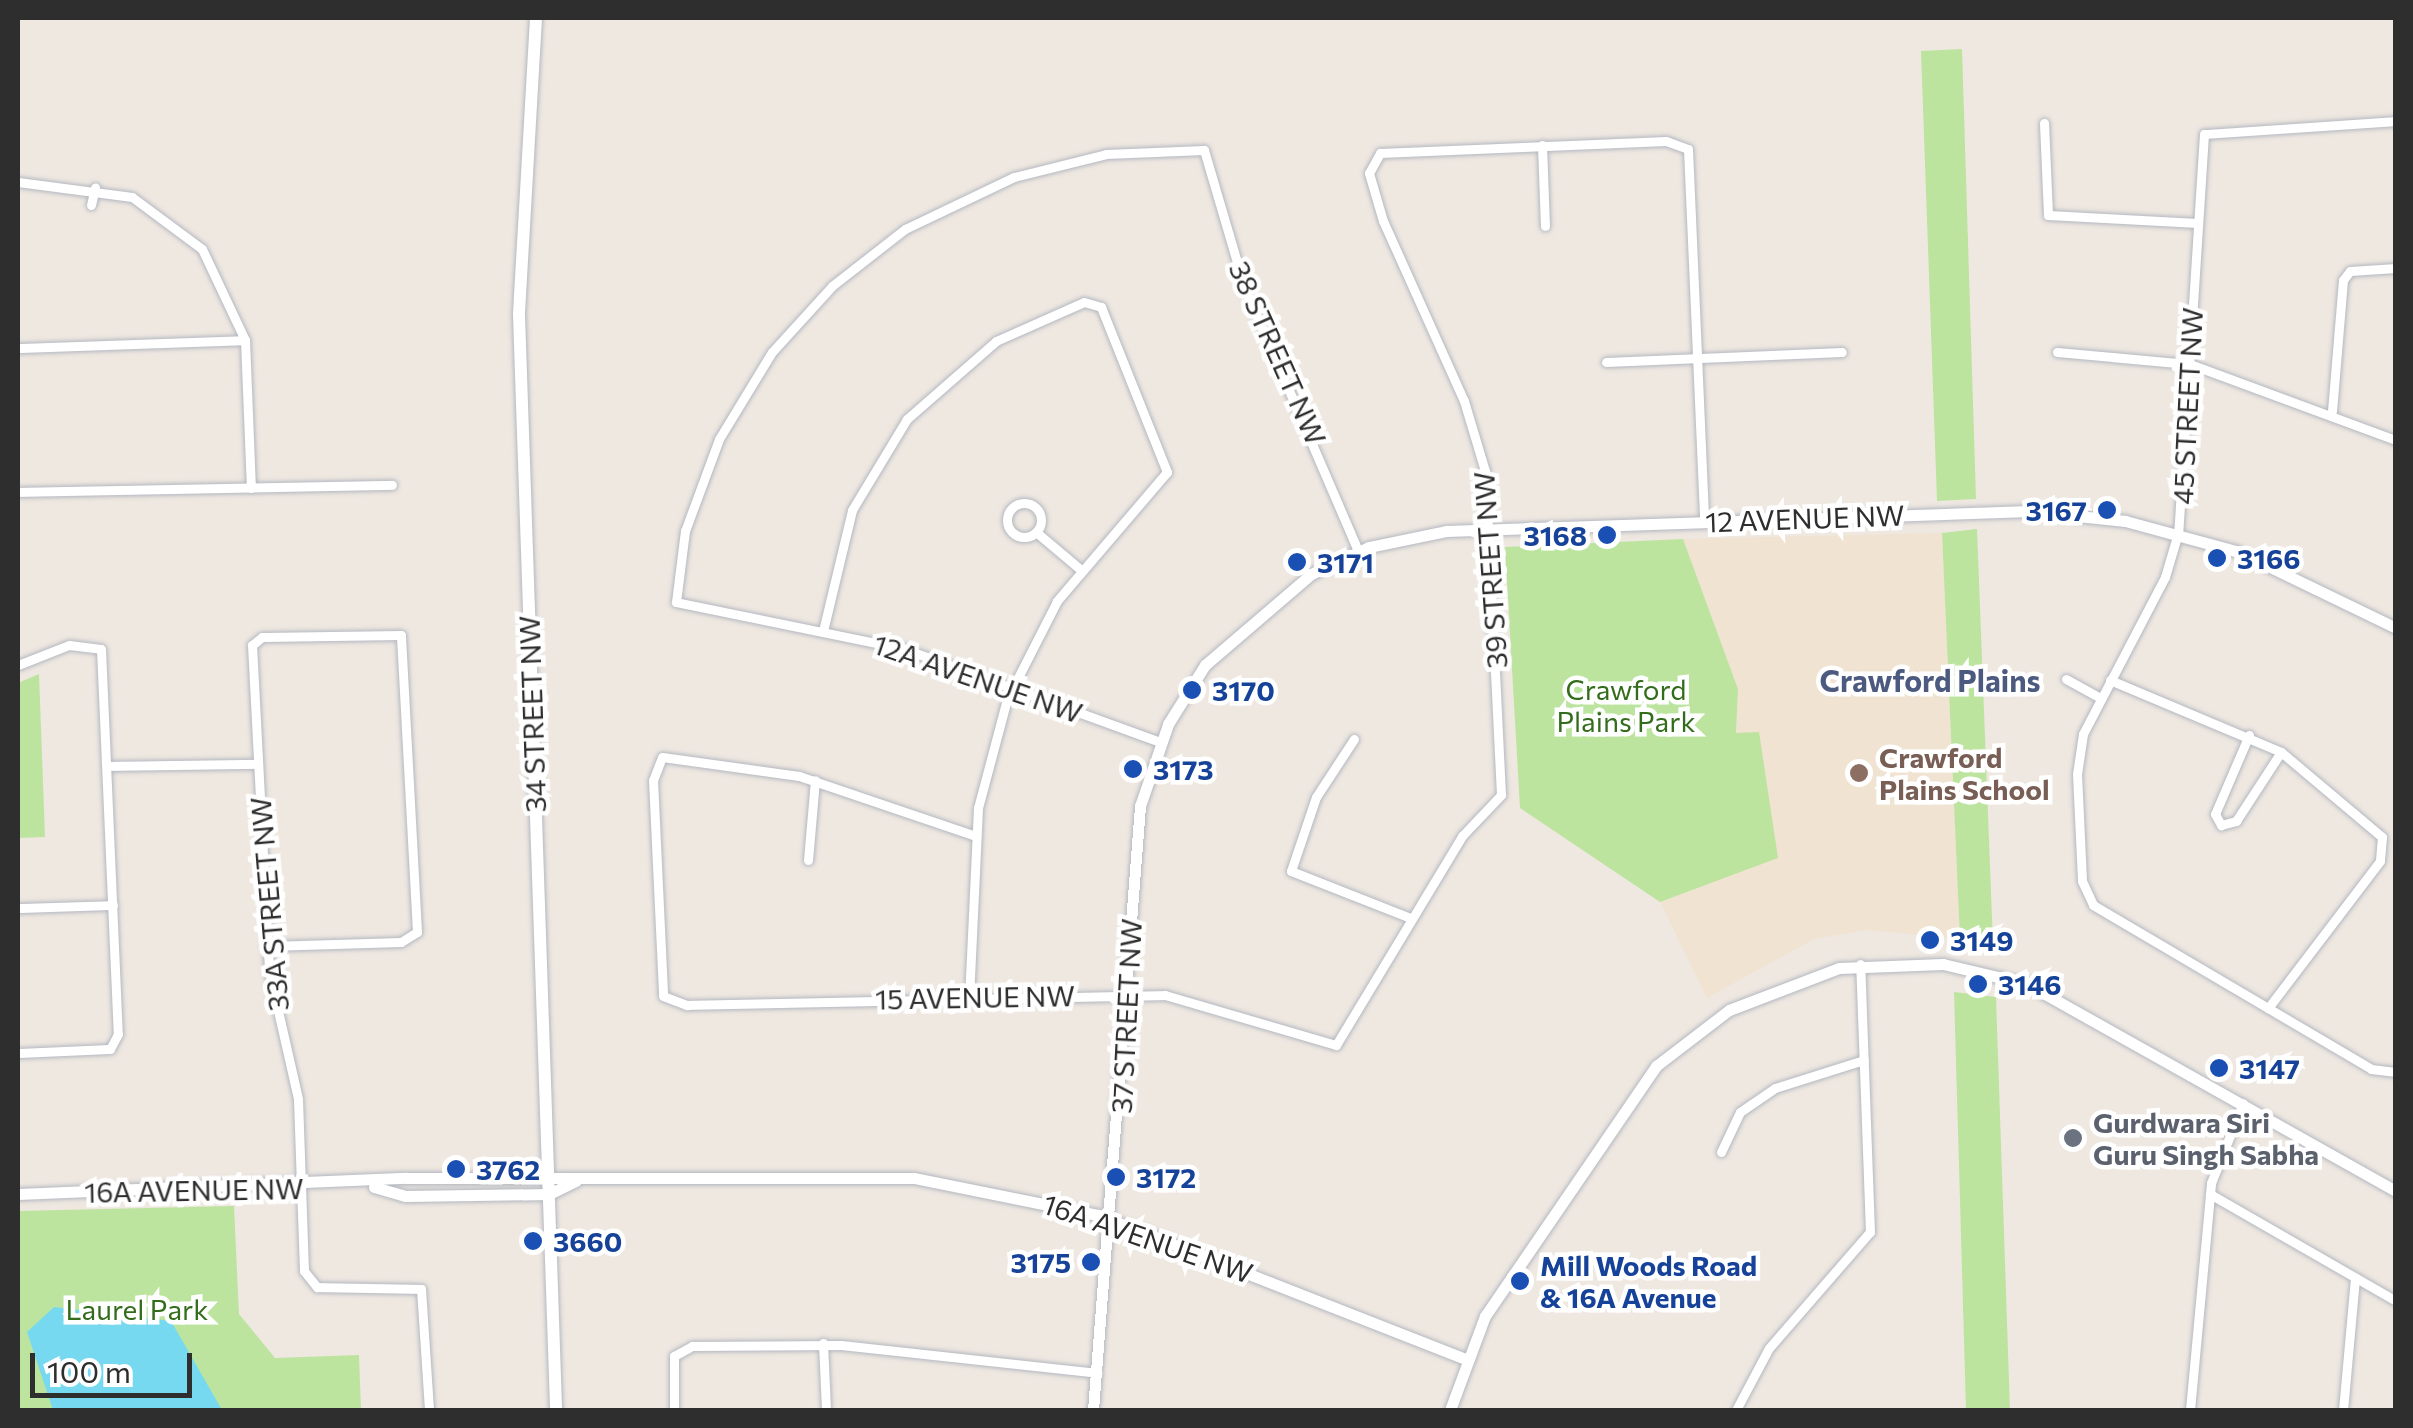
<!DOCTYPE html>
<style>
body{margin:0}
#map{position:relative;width:2413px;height:1428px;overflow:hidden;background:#efe8e1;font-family:Commissioner,sans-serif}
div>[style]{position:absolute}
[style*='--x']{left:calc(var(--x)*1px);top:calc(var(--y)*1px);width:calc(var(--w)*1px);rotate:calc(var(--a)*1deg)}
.education>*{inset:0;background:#f0e3d1}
.green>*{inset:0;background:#bce49f}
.water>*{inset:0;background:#76d9ef}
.roads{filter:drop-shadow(0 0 2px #b4b8c1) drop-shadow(0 0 2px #b4b8c1)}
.minor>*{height:9px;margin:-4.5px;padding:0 4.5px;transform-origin:4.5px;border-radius:4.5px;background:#fff}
.minor>.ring{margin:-4.5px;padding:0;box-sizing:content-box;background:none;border:9px solid #fff;border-radius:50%}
.tertiary>*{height:11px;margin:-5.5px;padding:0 5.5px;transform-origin:5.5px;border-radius:5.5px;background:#fff}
.secondary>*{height:12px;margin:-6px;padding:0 6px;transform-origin:6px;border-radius:6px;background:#fff}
.dots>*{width:28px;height:28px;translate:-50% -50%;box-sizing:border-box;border:5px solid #fff;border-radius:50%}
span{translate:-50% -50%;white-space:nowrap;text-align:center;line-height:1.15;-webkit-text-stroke:9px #fff;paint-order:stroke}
.street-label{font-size:28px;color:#2e2e2e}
.transit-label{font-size:28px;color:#164399;font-weight:700}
.right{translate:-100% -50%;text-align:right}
.left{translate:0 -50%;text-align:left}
.park-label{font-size:28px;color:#336d1c}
.education-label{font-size:28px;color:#785e54;font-weight:700}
.worship-label{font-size:28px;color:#5b616d;font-weight:700}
.neighbourhood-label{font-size:30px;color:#4d5a80;font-weight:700}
.frame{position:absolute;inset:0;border:20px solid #2e2e2e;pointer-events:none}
.scale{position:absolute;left:30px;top:1353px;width:162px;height:45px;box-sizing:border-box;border:5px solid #2e2e2e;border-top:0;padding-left:12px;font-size:30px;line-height:35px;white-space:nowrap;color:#2e2e2e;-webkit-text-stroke:8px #fff;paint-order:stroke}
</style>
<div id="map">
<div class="education">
<i style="clip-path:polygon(1942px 533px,1960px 939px,1867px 930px,1814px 939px,1707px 998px,1660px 902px,1777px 858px,1758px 732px,1736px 734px,1738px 688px,1683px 539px)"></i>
</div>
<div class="green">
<i style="clip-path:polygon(1962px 49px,1976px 499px,1937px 501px,1921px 51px)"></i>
<i style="clip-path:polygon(1977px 529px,1993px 944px,1960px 939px,1942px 533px)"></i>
<i style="clip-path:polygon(1683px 539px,1738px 689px,1736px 733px,1759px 732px,1778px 858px,1660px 902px,1520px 808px,1505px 547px)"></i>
<i style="clip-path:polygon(39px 674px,45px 837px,18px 838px,18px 683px)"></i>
<i style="clip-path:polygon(1954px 992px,1996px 997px,2010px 1410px,1966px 1410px)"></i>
<i style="clip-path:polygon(234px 1206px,239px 1314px,275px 1358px,359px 1355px,361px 1410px,18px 1410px,18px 1211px)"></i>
</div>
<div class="water">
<i style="clip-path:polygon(54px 1307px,171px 1321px,222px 1410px,53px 1410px,27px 1332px)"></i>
</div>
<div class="roads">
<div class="minor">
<i style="--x:2396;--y:121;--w:192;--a:176.1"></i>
<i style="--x:2204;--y:134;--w:400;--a:93.7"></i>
<i style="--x:2178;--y:533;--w:46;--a:106.5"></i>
<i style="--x:2165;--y:577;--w:177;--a:117.6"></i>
<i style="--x:2083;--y:734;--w:40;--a:98.5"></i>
<i style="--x:2077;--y:774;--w:107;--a:87.3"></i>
<i style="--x:2082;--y:881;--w:26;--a:65"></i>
<i style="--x:2093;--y:905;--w:323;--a:30.5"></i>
<i style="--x:2371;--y:1069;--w:25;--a:7"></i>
<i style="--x:2044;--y:123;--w:92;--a:87.5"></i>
<i style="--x:2048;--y:215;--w:150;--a:3.1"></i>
<i style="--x:1542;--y:145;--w:81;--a:87.9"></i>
<i style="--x:18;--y:182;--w:115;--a:7.5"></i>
<i style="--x:132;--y:197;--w:87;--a:36.6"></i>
<i style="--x:202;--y:249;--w:101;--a:64.7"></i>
<i style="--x:245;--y:340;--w:148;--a:87.7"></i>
<i style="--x:91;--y:205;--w:18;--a:-77"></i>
<i style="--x:18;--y:348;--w:227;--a:-2"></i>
<i style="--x:2057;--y:352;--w:134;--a:5.2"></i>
<i style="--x:2190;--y:364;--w:220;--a:20.3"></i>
<i style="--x:1606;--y:362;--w:236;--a:-2.4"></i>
<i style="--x:2332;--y:411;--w:131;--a:-85.2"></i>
<i style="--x:2343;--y:280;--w:11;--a:-52"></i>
<i style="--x:2350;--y:271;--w:46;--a:-3.7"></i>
<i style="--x:18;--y:492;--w:374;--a:-1.1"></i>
<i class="ring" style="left:1007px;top:503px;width:25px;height:25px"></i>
<i style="--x:1036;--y:532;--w:57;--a:40.1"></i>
<i style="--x:823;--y:631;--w:124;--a:-76.5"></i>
<i style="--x:852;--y:510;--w:106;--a:-58.9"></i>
<i style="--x:907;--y:419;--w:118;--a:-41.2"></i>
<i style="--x:996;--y:341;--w:96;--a:-23.9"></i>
<i style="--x:1084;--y:302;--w:18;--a:16"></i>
<i style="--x:1101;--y:307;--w:178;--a:68.2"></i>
<i style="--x:1167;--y:472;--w:170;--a:130.5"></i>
<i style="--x:1057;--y:601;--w:110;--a:117"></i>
<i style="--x:1007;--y:699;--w:113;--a:104.9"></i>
<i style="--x:978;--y:808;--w:189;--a:92.7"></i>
<i style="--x:18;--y:665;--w:55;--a:-21.4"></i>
<i style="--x:69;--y:645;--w:32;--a:7"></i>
<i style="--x:101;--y:649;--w:385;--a:87.5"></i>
<i style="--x:118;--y:1034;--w:17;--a:118"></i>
<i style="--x:110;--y:1049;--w:92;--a:177.5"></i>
<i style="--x:2066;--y:679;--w:38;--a:29"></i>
<i style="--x:2110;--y:680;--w:186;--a:22.8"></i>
<i style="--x:2281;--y:752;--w:132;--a:40.1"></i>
<i style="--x:2382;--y:837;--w:24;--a:95"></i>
<i style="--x:2380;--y:861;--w:185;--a:127.3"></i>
<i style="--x:2249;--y:735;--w:86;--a:113.3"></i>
<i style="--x:2215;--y:814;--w:13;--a:61"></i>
<i style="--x:2221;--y:825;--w:16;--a:-15"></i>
<i style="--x:2236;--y:821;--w:82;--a:-56.9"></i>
<i style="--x:1354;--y:739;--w:69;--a:123.2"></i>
<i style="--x:1316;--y:797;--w:78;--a:108.7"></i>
<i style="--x:1291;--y:871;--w:126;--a:21.5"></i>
<i style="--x:1160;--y:742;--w:271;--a:-160"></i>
<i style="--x:905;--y:649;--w:234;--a:-168.4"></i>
<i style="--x:676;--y:602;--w:72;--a:-82.8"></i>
<i style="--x:685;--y:531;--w:98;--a:-69.7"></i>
<i style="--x:719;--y:439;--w:102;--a:-58.7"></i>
<i style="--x:772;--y:352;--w:89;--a:-47.7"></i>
<i style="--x:832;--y:286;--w:93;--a:-38"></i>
<i style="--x:905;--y:229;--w:121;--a:-25.5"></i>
<i style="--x:1014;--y:177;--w:95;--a:-14"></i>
<i style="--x:1106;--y:154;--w:98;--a:-2.3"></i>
<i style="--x:1204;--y:150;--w:142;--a:73.6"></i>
<i style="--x:1244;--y:286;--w:288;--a:66.7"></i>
<i style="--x:108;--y:766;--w:149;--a:-0.8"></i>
<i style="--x:976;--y:836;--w:187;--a:-161.3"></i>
<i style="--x:799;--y:776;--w:138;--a:-172.1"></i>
<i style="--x:662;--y:757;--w:25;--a:111"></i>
<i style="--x:653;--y:780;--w:216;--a:87.3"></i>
<i style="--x:663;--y:996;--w:26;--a:21"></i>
<i style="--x:687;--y:1005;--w:478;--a:-1.2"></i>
<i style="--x:1165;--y:995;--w:178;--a:16.3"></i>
<i style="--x:1336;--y:1045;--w:244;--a:-58.9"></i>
<i style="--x:1462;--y:836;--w:57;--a:-46.4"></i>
<i style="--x:1501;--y:795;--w:324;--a:-92.8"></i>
<i style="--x:1485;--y:471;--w:73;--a:-106.7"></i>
<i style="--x:1464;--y:401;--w:197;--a:-114.2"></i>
<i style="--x:1383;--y:221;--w:50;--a:-106.3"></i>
<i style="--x:1369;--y:173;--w:23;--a:-61"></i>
<i style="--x:1380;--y:153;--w:286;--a:-2.4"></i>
<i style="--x:1666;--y:141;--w:23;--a:20"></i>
<i style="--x:1688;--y:149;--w:371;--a:87.5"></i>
<i style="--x:808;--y:860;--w:80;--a:-85"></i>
<i style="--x:18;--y:908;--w:95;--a:-1.8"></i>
<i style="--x:268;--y:946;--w:133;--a:-1.7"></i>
<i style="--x:401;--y:942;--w:19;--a:-32"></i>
<i style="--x:417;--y:932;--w:297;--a:-93.1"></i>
<i style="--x:401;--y:635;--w:139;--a:179.2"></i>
<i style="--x:262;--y:637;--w:13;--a:141"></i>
<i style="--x:252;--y:645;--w:326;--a:87"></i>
<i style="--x:269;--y:971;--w:131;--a:77.2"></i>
<i style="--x:298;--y:1099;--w:172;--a:88"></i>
<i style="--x:304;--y:1271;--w:21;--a:51"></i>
<i style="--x:317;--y:1287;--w:104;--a:1.1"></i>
<i style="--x:421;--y:1289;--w:121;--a:86.2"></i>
<i style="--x:1721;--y:1152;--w:44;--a:-64.6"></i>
<i style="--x:1740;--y:1112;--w:42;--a:-34.4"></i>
<i style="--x:1775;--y:1088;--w:93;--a:-17.5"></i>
<i style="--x:2210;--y:1194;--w:215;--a:29.9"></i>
<i style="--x:823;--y:1343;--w:67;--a:87.4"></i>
<i style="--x:674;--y:1410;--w:54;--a:-90"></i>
<i style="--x:674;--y:1356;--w:21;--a:-29"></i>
<i style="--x:692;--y:1346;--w:149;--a:-0.4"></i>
<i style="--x:841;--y:1345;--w:258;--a:6.2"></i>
<i style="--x:1736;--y:1410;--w:70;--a:-62"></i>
<i style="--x:1769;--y:1348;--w:154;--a:-49"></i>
<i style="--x:1870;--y:1232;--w:268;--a:-92.1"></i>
<i style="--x:2190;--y:1410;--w:228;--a:-84.7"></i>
<i style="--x:2211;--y:1183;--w:86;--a:-68.2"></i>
<i style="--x:2343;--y:1410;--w:133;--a:-84.8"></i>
</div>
<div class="tertiary">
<i style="--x:374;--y:1187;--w:33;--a:16"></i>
<i style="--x:406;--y:1196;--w:143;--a:-0.8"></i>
<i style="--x:549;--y:1194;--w:30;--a:-26"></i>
<i style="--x:18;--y:1194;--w:388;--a:-2.4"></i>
<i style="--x:406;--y:1178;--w:508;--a:0"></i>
<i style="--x:914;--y:1178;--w:188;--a:11.4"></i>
<i style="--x:1098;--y:1215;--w:395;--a:21.4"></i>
<i style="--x:1093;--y:1410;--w:606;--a:-85.55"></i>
<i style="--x:1140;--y:806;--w:87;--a:-71.1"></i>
<i style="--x:1168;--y:724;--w:70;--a:-57.9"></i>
<i style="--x:1205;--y:665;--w:140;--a:-40.6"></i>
<i style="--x:1311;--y:574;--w:64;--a:-25"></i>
<i style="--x:1369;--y:547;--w:79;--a:-11.7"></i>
<i style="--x:1446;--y:531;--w:584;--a:-1.96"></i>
<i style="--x:2030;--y:511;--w:96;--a:6"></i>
<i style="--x:2125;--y:521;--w:118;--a:15.2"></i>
<i style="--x:2239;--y:552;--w:174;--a:25.8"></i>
<i style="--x:1450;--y:1410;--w:100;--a:-69.6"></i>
<i style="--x:1485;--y:1316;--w:303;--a:-55.6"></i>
<i style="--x:1656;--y:1066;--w:92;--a:-37.5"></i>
<i style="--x:1729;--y:1010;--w:118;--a:-20.9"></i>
<i style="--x:1839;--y:968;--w:104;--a:-2.2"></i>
<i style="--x:1943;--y:964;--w:86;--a:13.4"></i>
<i style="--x:2027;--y:984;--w:423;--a:29.3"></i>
</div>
<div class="secondary">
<i style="--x:536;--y:18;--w:297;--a:93.3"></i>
<i style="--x:519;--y:315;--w:1096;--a:88.06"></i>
</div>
</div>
<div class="dots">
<i style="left:2107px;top:510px;background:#1a4fb4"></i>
<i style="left:1607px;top:535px;background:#1a4fb4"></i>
<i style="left:2217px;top:558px;background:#1a4fb4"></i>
<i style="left:1297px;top:562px;background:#1a4fb4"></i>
<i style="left:1192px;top:690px;background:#1a4fb4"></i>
<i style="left:1133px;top:769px;background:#1a4fb4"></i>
<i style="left:1859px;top:773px;background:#8d6e63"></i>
<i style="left:1930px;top:940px;background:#1a4fb4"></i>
<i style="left:1978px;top:984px;background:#1a4fb4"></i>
<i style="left:2219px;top:1068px;background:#1a4fb4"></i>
<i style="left:2073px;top:1138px;background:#6b7280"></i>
<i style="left:456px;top:1169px;background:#1a4fb4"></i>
<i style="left:1116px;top:1177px;background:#1a4fb4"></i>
<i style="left:533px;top:1241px;background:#1a4fb4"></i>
<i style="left:1091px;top:1262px;background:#1a4fb4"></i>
<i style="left:1520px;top:1281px;background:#1a4fb4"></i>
</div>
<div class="street-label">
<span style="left:1278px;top:353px;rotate:66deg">38 STREET NW</span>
<span style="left:2187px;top:406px;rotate:-87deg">45 STREET NW</span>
<span style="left:1805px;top:518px;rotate:-2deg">12 AVENUE NW</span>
<span style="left:1490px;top:570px;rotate:-94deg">39 STREET NW</span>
<span style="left:978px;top:678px;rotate:19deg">12A AVENUE NW</span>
<span style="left:532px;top:714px;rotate:-92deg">34 STREET NW</span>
<span style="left:269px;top:904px;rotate:-95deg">33A STREET NW</span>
<span style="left:975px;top:997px;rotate:-1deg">15 AVENUE NW</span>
<span style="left:1126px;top:1016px;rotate:-87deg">37 STREET NW</span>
<span style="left:194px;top:1190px;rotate:-1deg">16A AVENUE NW</span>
<span style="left:1148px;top:1238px;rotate:19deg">16A AVENUE NW</span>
</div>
<div class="transit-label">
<span class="right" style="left:2087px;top:510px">3167</span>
<span class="right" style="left:1587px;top:535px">3168</span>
<span class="left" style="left:2237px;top:558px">3166</span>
<span class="left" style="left:1317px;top:562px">3171</span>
<span class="left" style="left:1212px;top:690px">3170</span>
<span class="left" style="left:1153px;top:769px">3173</span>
<span class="left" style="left:1950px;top:940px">3149</span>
<span class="left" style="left:1998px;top:984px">3146</span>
<span class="left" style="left:2239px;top:1068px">3147</span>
<span class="left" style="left:476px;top:1169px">3762</span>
<span class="left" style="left:1136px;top:1177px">3172</span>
<span class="left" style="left:553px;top:1241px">3660</span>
<span class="right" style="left:1071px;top:1262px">3175</span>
<span class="left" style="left:1540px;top:1281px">Mill Woods Road<br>&amp; 16A Avenue</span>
</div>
<div class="park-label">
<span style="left:1626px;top:705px">Crawford<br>Plains Park</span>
<span style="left:137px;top:1309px">Laurel Park</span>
</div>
<div class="education-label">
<span class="left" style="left:1879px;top:773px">Crawford<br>Plains School</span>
</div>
<div class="worship-label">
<span class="left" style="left:2093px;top:1138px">Gurdwara Siri<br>Guru Singh Sabha</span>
</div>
<div class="neighbourhood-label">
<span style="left:1930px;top:680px">Crawford Plains</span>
</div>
<div class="frame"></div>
<div class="scale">100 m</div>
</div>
